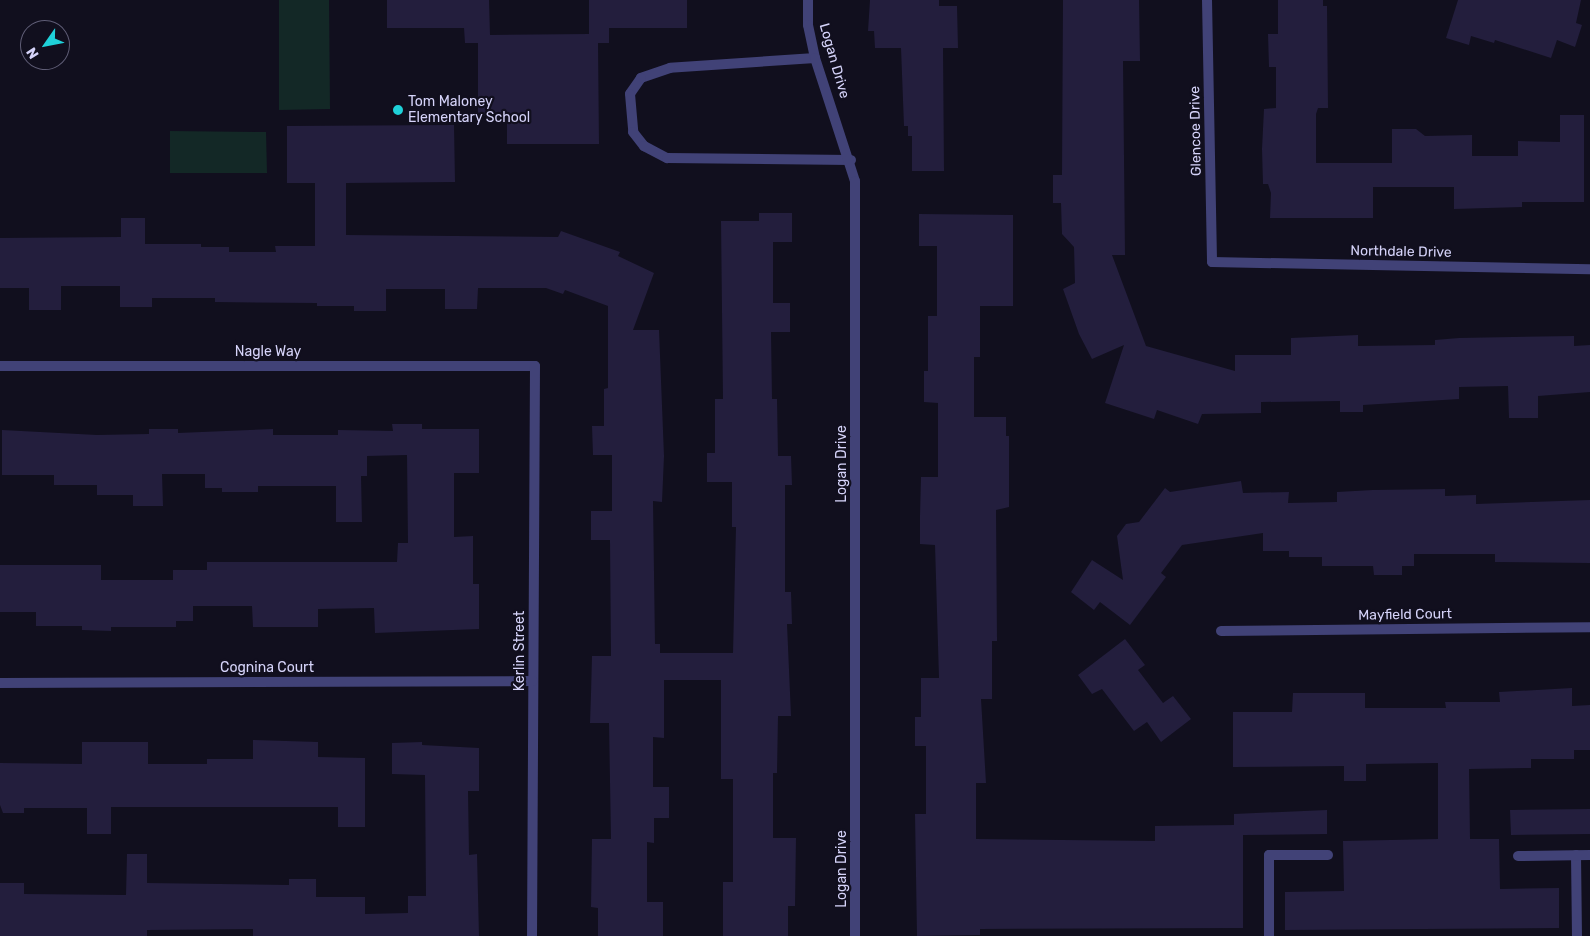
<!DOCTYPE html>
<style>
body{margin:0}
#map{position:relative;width:1590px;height:936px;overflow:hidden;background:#110f1e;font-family:Rubik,sans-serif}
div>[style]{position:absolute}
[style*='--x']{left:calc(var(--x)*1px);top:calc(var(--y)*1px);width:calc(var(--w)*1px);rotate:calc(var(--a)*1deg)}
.green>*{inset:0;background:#132826}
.building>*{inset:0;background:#231e3d}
.service>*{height:10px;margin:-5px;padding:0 5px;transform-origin:5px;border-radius:5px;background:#414277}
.minor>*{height:10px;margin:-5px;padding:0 5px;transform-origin:5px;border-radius:5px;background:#414277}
.dots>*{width:14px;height:14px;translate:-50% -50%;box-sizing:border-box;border:2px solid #110f1e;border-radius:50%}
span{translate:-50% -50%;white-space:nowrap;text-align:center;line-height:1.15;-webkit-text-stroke:4.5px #110f1e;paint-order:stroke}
.street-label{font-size:14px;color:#d5d3f9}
.poi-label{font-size:14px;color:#d5d3f9}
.left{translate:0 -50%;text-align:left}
.north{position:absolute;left:20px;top:20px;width:50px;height:50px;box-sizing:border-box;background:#110f1e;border:1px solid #5f5d76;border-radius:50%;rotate:237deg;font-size:14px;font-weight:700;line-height:20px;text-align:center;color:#d5d3f9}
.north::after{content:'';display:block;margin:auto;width:18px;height:22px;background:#1fd1d9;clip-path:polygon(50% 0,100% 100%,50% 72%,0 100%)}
</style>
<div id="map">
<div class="green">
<i style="clip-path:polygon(279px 0,329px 0,330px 109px,279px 110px)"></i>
<i style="clip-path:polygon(170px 131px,266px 132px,267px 173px,170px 173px)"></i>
</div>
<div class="building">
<i style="clip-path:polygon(387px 0,489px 0,490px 35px,589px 34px,589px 0,687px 0,687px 28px,609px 28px,609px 43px,598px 43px,599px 144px,507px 144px,507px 116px,478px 116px,478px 43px,465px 43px,464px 28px,387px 28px)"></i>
<i style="clip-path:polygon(870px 0,939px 0,939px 6px,957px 6px,958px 48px,943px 48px,944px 171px,912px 171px,912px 136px,908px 136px,908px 126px,904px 126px,901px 48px,875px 48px,874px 31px,868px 31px)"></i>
<i style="clip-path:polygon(1063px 0,1139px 0,1140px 61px,1123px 61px,1125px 255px,1112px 255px,1146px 346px,1235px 371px,1235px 355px,1291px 355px,1291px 338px,1358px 335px,1358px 346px,1435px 345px,1435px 340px,1459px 338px,1574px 336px,1574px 346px,1590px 345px,1590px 392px,1538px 396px,1538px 418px,1509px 418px,1508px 386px,1459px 387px,1459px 399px,1363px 405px,1363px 412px,1340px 412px,1340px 401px,1261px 402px,1261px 413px,1202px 414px,1198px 424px,1157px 410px,1154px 419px,1105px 403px,1124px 345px,1092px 359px,1079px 334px,1063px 289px,1075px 283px,1074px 247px,1062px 234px,1061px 203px,1053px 203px,1053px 175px,1062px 175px)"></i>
<i style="clip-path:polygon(1278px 0,1323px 0,1323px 6px,1327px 6px,1328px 108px,1318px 108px,1316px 114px,1316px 163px,1392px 163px,1392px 129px,1416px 129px,1425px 136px,1472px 135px,1472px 156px,1518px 156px,1518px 141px,1560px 142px,1560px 115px,1584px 115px,1584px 202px,1522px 202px,1522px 207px,1454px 209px,1454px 187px,1373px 187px,1373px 218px,1270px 218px,1271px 193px,1268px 184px,1263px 184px,1262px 149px,1264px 109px,1276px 108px,1276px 67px,1269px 67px,1268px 34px,1278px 34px)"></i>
<i style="clip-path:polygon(1458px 0,1581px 0,1576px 23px,1582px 25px,1575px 47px,1557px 40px,1551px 58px,1495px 40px,1494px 43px,1471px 36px,1469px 45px,1446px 38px)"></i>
<i style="clip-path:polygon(454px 125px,455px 182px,346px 183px,346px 235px,558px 237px,561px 231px,620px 252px,618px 256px,654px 273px,633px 330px,659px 330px,664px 456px,662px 502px,653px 501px,655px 644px,660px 644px,660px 653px,733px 653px,736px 527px,732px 527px,732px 482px,707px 482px,707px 453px,715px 453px,715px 399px,723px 399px,721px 221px,759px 221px,759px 213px,792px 213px,792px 242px,773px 242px,773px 303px,790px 303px,790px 332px,771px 332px,772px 399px,777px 399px,778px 456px,791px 456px,792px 485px,785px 485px,785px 592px,791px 592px,792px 624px,787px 624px,791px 716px,778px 716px,777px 773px,773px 773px,773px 838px,796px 838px,795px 906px,788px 906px,788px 936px,723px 936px,723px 882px,733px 882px,733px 779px,721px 779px,721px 680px,664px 680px,664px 738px,653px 737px,653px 787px,669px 787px,669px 818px,654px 818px,654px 843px,647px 842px,647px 902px,663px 902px,663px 936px,598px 936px,598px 908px,591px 907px,592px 839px,611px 839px,609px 723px,590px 723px,591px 694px,592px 656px,611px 656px,610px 540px,591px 540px,591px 511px,612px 511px,612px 455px,593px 455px,592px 426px,604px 426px,604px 389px,608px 388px,608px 306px,565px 290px,563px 294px,546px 288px,478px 288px,477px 309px,445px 309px,445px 289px,386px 289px,386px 311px,354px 311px,354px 306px,317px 306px,317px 303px,215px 302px,215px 298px,152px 298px,152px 307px,120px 307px,120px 286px,61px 286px,61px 310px,29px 310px,29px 288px,0 288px,0 238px,121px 237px,121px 218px,145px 218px,145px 244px,201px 244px,201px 247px,229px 247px,229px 252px,276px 252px,275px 246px,315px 246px,315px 183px,287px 183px,287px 126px)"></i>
<i style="clip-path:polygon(919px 214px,1013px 215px,1013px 306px,980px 306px,980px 357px,974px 357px,974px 417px,1006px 417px,1006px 436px,1009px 436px,1009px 507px,996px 510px,997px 641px,992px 641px,992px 699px,981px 699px,986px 783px,976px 783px,976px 839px,1155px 841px,1155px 826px,1234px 825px,1234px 814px,1327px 810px,1327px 834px,1243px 835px,1243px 928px,980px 929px,980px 935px,917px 936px,915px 814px,926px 814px,926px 746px,915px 746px,915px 717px,921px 717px,921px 678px,939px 678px,935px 545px,920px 544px,920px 516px,921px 477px,938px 477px,938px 403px,924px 402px,924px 371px,928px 371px,928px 316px,937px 316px,937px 246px,919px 246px)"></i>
<i style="clip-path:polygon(392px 424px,422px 424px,422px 429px,479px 429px,479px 473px,454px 473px,454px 537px,473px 536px,473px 584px,479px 584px,479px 629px,375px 633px,374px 608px,318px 609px,318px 627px,253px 627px,252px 606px,193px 606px,193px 621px,176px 621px,176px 627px,111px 627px,111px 631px,82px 630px,82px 626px,36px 626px,36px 612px,0 612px,0 565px,101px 565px,101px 580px,173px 580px,173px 570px,207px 570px,207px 562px,397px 562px,398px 543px,408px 543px,407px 455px,367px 456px,367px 476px,361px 476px,362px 522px,336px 522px,336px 486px,258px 486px,258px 492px,222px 492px,222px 488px,205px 488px,205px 474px,162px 474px,163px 506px,133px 506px,133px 495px,97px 495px,97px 485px,54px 485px,54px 475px,2px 475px,2px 430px,97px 435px,149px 434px,149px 429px,178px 429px,178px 433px,273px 429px,273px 435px,338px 435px,338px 430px,393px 431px)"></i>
<i style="clip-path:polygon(1241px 481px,1243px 493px,1289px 492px,1288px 503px,1337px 502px,1337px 492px,1373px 490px,1445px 489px,1445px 496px,1476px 495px,1476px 504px,1590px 500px,1590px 563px,1495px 562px,1495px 554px,1414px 554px,1414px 566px,1402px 566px,1402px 575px,1374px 575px,1373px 566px,1322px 566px,1322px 557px,1289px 557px,1289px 551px,1263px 551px,1263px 533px,1182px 545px,1161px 573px,1166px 577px,1130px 625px,1100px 602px,1094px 610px,1071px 592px,1092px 560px,1123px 580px,1117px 536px,1126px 524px,1139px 522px,1165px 488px,1170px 492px)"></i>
<i style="clip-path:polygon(1125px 639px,1145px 665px,1138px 670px,1163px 703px,1173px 696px,1191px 719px,1161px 742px,1147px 722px,1134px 731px,1102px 689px,1092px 694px,1078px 675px)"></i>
<i style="clip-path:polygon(1572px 688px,1572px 706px,1590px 705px,1590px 750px,1574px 750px,1574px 759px,1531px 759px,1531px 768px,1469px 769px,1470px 839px,1499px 839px,1500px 889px,1559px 888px,1559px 928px,1285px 930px,1285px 892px,1344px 891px,1343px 841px,1438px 839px,1438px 763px,1366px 764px,1366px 781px,1344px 781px,1344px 766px,1233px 767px,1233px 712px,1292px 712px,1293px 693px,1365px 693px,1365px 708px,1446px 708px,1445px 702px,1500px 702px,1499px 692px)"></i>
<i style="clip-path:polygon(253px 740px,318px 742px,318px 757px,365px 758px,365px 827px,338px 827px,338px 807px,111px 807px,111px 834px,87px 834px,87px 808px,24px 808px,24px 813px,3px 813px,0 805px,0 763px,82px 764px,82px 742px,148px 742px,148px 764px,207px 764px,207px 759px,253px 759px)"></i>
<i style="clip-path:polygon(422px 742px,422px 745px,479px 748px,479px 791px,468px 791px,469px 855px,477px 854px,479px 936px,253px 936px,253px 929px,147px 930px,147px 936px,0 936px,0 883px,24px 883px,24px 894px,126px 895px,127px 854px,147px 854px,147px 883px,289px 885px,289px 879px,316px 879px,316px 897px,365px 897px,365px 914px,408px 913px,408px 896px,426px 896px,425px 775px,392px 774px,392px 743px)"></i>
<i style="clip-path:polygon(1590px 809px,1590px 834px,1511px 835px,1510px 810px)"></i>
</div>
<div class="service">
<i style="--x:815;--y:58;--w:145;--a:176.1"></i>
<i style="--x:670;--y:68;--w:31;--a:161"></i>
<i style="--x:641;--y:78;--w:19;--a:125"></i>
<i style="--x:630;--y:94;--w:38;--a:85"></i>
<i style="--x:633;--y:132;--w:18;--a:52"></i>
<i style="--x:644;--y:146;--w:26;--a:28"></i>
<i style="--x:667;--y:158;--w:184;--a:0.6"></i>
<i style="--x:1576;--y:855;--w:81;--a:89.3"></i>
<i style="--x:1518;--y:856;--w:72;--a:-0.8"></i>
<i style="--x:1269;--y:936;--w:81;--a:-90"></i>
<i style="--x:1269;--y:855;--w:59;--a:0"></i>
</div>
<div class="minor">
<i style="--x:808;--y:0;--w:25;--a:90"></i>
<i style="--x:808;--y:25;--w:34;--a:78"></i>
<i style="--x:815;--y:58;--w:129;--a:72"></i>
<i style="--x:855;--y:181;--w:755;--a:90"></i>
<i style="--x:1207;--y:0;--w:262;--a:88.9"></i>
<i style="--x:1212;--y:262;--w:378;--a:1.1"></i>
<i style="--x:0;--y:366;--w:535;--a:0"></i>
<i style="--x:535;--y:366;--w:570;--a:90.3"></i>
<i style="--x:1221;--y:631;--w:369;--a:-0.6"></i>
<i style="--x:0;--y:683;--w:533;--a:-0.21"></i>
</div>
<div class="dots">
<i style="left:398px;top:110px;background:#1fd1d9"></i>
</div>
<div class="street-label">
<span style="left:834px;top:61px;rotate:74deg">Logan Drive</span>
<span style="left:1196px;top:131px;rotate:-91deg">Glencoe Drive</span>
<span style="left:1401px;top:252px;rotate:1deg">Northdale Drive</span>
<span style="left:268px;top:352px">Nagle Way</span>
<span style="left:842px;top:464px;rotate:-90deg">Logan Drive</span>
<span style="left:1405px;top:615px;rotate:-1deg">Mayfield Court</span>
<span style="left:520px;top:651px;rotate:-90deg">Kerlin Street</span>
<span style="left:267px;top:668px">Cognina Court</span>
<span style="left:842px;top:869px;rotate:-90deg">Logan Drive</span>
</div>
<div class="poi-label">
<span class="left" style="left:408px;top:110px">Tom Maloney<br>Elementary School</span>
</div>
<div class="north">N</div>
</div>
